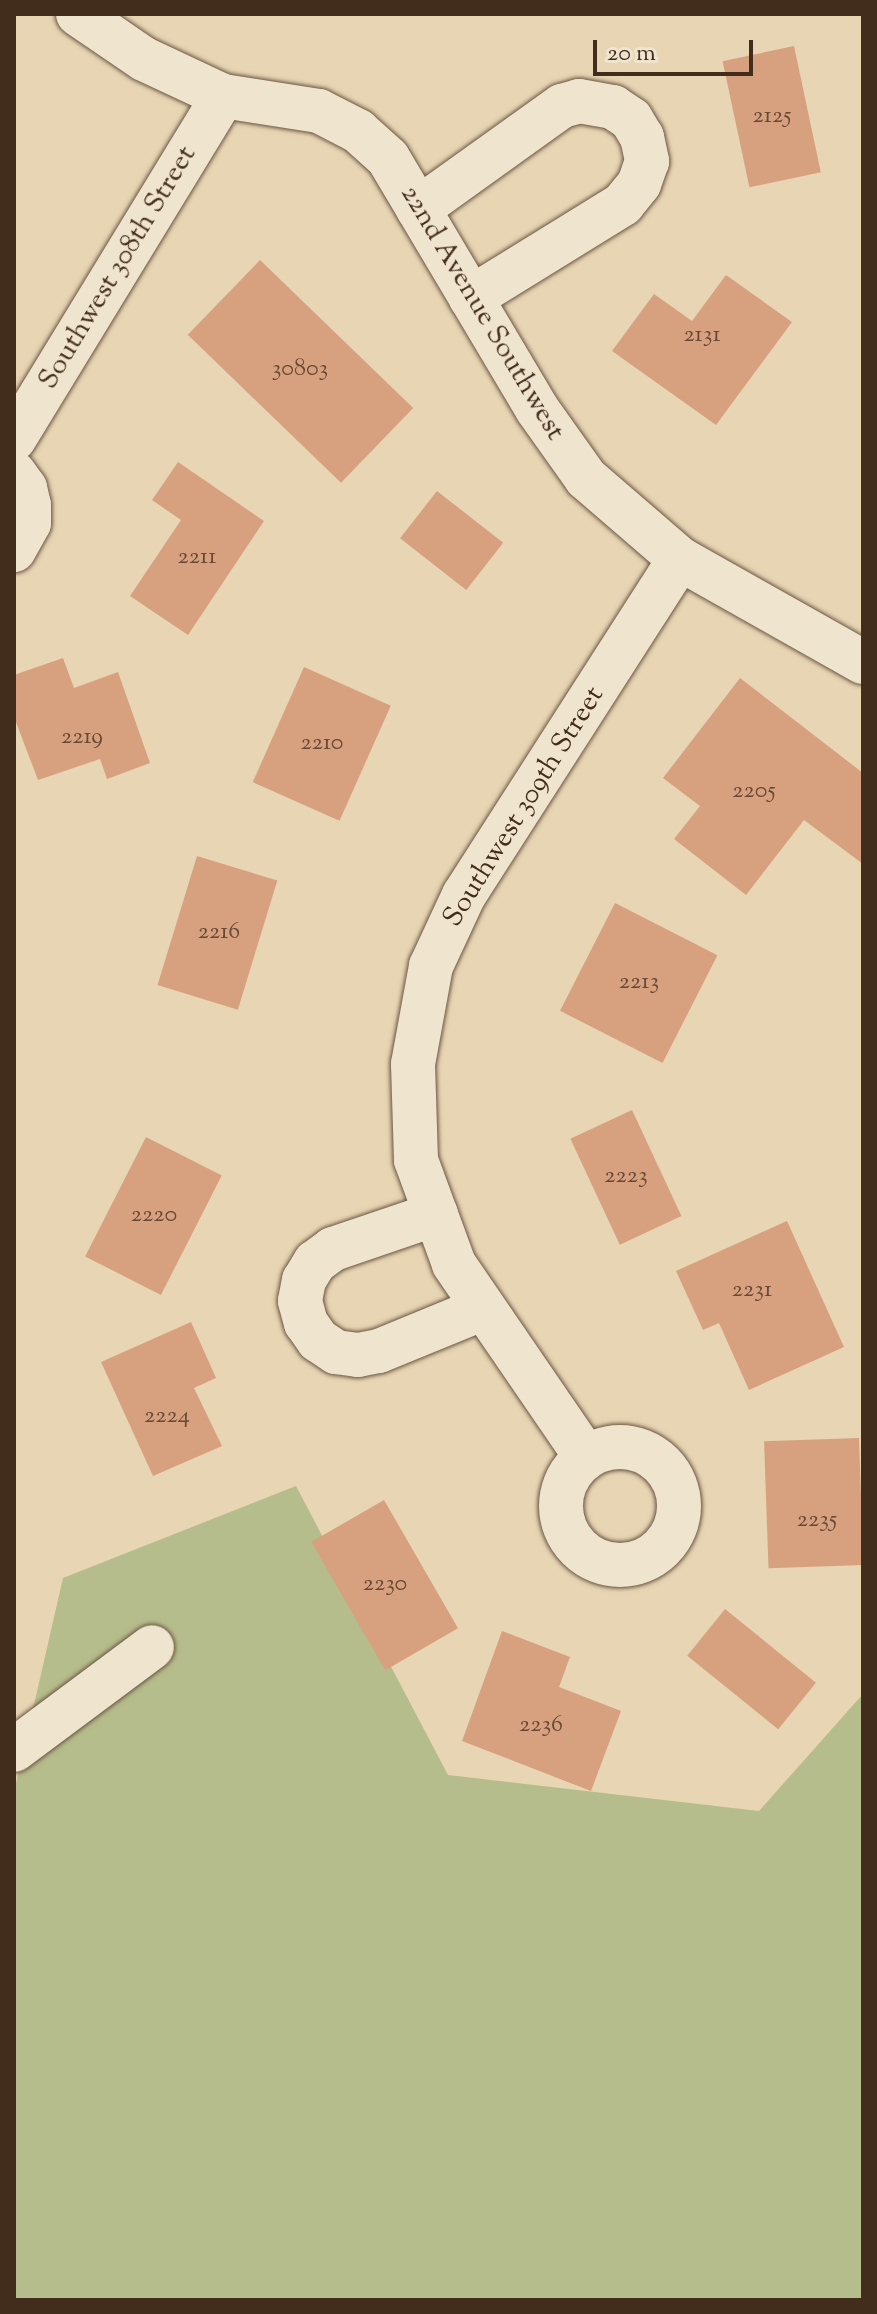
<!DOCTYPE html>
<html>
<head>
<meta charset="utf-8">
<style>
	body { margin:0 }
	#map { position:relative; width:877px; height:2314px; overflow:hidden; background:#e7d5b3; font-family:"Sorts Mill Goudy",serif }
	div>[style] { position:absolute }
	.green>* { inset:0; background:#b6bd8c }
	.building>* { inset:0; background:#d7a17f; transform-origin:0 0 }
	.roads { filter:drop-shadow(0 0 2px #6b5642) drop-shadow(0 0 2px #6b5642) }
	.minor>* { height:44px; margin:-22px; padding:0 22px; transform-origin:22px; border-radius:22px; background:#efe4ce }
	.minor>.ring { margin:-22px; padding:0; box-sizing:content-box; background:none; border:44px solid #efe4ce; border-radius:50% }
	span { translate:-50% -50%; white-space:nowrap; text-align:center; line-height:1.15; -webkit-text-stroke:6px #efe4ce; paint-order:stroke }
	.number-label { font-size:24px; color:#674935 }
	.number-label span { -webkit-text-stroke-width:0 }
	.street-label { font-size:28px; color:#422c1c }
	.frame { position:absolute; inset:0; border:16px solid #422c1c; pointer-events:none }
	.scale { position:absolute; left:593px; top:40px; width:160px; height:36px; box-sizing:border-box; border:4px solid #422c1c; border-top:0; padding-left:10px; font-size:24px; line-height:28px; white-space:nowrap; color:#422c1c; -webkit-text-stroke:6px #efe4ce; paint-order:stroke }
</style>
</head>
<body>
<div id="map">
	<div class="green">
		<div style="clip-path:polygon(296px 1486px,448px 1775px,759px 1811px,863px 1694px,863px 2300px,14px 2300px,14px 1792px,63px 1578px)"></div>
	</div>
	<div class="building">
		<div style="left:794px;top:46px;width:129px;height:73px;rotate:78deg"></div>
		<div style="left:260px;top:260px;width:213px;height:104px;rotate:44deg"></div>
		<div style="clip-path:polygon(726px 275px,792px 322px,716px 425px,612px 351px,654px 294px,692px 321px)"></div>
		<div style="clip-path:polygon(178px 462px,264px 521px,188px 635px,130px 596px,181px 520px,152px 500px)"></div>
		<div style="left:437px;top:491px;width:84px;height:60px;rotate:38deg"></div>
		<div style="clip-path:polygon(63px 658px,74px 688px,118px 672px,150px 763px,107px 779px,100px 759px,38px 780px,14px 717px,14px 675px)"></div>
		<div style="left:304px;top:667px;width:95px;height:126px;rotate:24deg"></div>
		<div style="clip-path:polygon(740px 678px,863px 773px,863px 864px,804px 820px,746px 895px,674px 839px,700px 806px,663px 778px)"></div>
		<div style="left:197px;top:856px;width:84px;height:135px;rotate:17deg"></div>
		<div style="left:615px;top:903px;width:115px;height:121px;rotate:27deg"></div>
		<div style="left:632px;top:1110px;width:117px;height:68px;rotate:65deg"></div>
		<div style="left:146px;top:1137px;width:85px;height:134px;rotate:27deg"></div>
		<div style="clip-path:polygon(787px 1221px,844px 1347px,749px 1390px,719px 1323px,703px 1330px,676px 1271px)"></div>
		<div style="clip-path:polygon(191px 1322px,216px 1378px,194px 1388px,222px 1446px,153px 1476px,101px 1362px)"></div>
		<div style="left:859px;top:1438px;width:127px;height:95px;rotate:88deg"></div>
		<div style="left:384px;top:1500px;width:148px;height:84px;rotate:60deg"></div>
		<div style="left:725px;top:1609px;width:117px;height:60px;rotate:39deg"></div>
		<div style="clip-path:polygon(502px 1631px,570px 1657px,559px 1687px,621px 1711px,591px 1791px,462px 1741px)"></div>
	</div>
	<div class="roads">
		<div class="minor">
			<div style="left:78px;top:14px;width:80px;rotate:34.3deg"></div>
			<div style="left:144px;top:59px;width:87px;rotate:25.1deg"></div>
			<div style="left:223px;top:96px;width:97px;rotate:8.9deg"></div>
			<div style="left:319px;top:111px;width:44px;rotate:27.1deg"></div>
			<div style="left:358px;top:131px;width:40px;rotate:42deg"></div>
			<div style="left:388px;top:158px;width:292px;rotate:59.3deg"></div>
			<div style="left:537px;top:409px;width:85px;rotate:54.6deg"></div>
			<div style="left:586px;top:478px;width:124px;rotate:40.8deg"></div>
			<div style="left:680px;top:559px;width:210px;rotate:29.4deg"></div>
			<div style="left:418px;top:209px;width:177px;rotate:-35.6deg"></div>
			<div style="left:562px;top:106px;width:18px;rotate:-16deg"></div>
			<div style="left:579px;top:101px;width:35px;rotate:10deg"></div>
			<div style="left:613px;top:107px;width:22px;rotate:34deg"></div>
			<div style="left:631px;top:119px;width:21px;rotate:59deg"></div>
			<div style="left:642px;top:137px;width:25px;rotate:78deg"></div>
			<div style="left:647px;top:161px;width:24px;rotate:109deg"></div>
			<div style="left:639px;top:184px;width:26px;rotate:129deg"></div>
			<div style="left:623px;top:204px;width:179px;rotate:148.3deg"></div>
			<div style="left:14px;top:439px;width:402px;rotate:-58.6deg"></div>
			<div style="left:14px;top:473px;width:19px;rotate:54deg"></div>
			<div style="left:25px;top:488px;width:17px;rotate:77deg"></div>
			<div style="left:29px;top:505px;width:18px;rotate:90deg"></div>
			<div style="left:29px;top:523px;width:31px;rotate:119deg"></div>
			<div style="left:436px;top:1214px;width:109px;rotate:161.2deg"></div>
			<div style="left:333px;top:1249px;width:22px;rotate:144deg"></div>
			<div style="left:315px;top:1262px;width:21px;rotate:121deg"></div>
			<div style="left:304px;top:1280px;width:21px;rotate:101deg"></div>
			<div style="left:300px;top:1301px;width:23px;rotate:75deg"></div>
			<div style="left:306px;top:1323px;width:21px;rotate:55deg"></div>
			<div style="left:318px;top:1340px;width:22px;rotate:34deg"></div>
			<div style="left:336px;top:1352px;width:22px;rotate:8deg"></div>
			<div style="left:358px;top:1355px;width:21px;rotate:-11deg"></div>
			<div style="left:379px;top:1351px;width:113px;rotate:-22.3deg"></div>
			<div class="ring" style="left:561px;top:1447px;width:74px;height:74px"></div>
			<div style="left:586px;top:1457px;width:234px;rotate:-124.4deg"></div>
			<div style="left:454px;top:1264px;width:111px;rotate:-110.1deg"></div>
			<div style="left:416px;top:1160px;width:96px;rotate:-91.8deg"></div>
			<div style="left:413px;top:1064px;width:100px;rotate:-79.6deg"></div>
			<div style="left:431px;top:966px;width:78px;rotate:-65.1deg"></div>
			<div style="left:464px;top:895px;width:399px;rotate:-57.3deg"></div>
			<div style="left:14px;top:1750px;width:172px;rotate:-36.7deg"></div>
		</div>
	</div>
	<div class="number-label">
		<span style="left:772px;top:117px">2125</span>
		<span style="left:702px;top:336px">2131</span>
		<span style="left:300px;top:370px">30803</span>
		<span style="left:197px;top:558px">2211</span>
		<span style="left:82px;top:738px">2219</span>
		<span style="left:322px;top:744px">2210</span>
		<span style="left:754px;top:792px">2205</span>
		<span style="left:219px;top:933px">2216</span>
		<span style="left:639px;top:983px">2213</span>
		<span style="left:626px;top:1177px">2223</span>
		<span style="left:154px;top:1216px">2220</span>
		<span style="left:752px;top:1291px">2231</span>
		<span style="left:167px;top:1417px">2224</span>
		<span style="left:817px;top:1521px">2235</span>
		<span style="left:385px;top:1585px">2230</span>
		<span style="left:541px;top:1726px">2236</span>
	</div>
	<div class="street-label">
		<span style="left:118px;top:268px;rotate:-59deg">Southwest 308th Street</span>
		<span style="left:482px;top:313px;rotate:59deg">22nd Avenue Southwest</span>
		<span style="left:524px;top:807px;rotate:-58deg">Southwest 309th Street</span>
	</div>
	<div class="frame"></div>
	<div class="scale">20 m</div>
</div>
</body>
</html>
